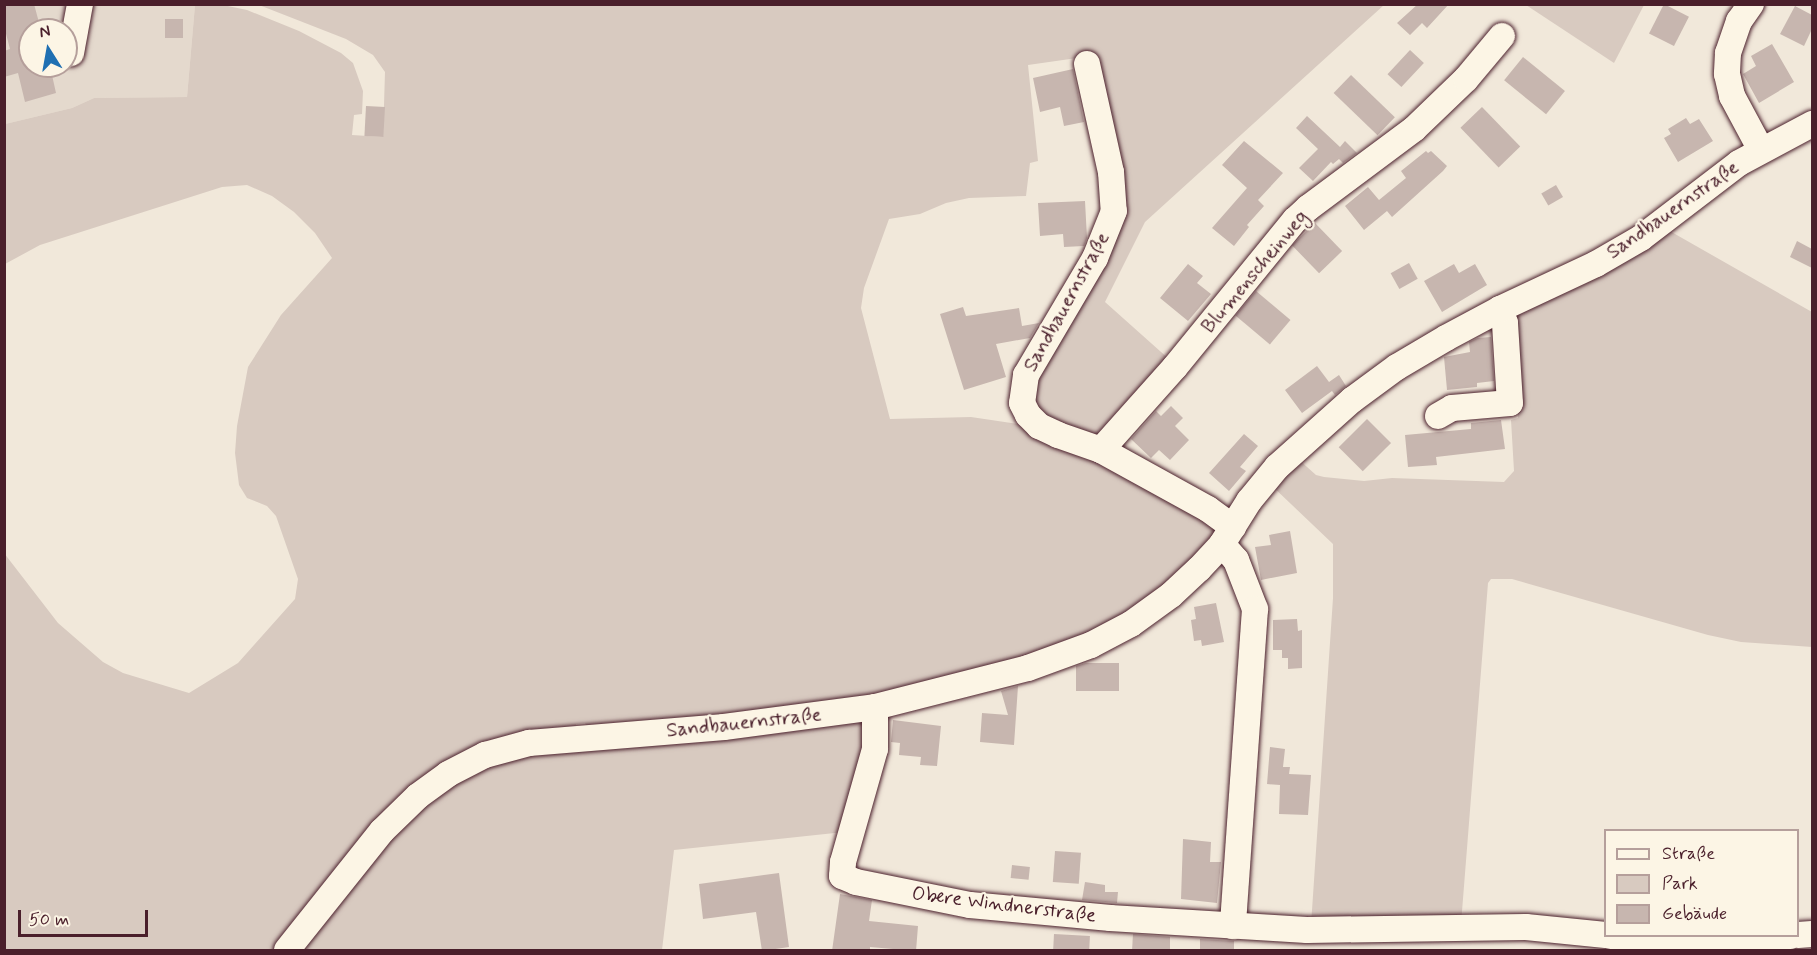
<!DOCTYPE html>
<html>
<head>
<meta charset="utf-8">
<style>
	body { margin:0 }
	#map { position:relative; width:1817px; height:955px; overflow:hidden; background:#f1e8da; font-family:Mynerve,sans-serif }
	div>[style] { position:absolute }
	.built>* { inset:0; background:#e4d9cd }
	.green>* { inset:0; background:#d8cac0 }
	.building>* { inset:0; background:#c7b6af; transform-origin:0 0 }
	.roads { filter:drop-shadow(0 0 2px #4a1f2b) drop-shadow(0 0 2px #4a1f2b) }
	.minor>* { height:26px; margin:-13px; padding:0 13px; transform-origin:13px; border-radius:13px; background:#fcf5e5 }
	span { translate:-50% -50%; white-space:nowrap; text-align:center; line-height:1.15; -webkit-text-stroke:4.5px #fcf5e5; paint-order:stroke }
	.street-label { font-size:20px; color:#4a1f2b }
	.frame { position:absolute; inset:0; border:6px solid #4a1f2b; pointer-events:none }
	.legend { position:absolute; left:1604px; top:829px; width:195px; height:108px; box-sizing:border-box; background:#fcf5e5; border:2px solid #b59f9b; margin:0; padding:8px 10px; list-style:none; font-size:18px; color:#4a1f2b }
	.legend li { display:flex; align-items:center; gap:12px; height:30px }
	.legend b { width:30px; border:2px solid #b59f9b }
	.north { position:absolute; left:18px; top:18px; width:60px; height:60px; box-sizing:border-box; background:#fcf5e5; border:2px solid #b59f9b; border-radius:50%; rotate:349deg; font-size:16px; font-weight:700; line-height:24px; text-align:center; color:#4a1f2b }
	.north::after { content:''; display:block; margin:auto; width:21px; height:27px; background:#1f6fb2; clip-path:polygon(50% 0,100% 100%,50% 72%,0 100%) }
	.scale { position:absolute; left:18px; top:910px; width:130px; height:27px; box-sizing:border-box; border:3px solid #4a1f2b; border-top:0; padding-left:8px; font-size:18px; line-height:21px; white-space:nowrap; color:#4a1f2b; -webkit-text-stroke:4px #fcf5e5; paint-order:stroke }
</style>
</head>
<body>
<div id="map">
	<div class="built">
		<div style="clip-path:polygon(evenodd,4px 5px,195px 5px,187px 97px,94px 98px,72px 108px,5px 124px,4px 5px,30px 30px,66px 30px,66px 66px,30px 66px,30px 30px)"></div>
	</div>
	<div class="green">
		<div style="clip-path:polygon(195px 5px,223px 5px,247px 10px,299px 31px,341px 53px,353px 63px,363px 91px,362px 114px,354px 115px,352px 135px,383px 137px,385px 72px,373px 55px,346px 39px,259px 5px,1384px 5px,1145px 222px,1105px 302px,1170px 360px,1098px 438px,1063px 431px,1026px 397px,1108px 242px,1104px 89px,1098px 55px,1028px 65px,1038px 161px,1030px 163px,1026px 196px,969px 198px,946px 203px,920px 214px,889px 219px,864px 288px,861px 308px,890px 419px,971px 417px,1031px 426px,1210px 517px,1216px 532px,1147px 606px,1044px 655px,871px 701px,588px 729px,585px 723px,576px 724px,575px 729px,472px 753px,276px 950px,5px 950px,4px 553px,58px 623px,103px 662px,123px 673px,189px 693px,238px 663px,295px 599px,298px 579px,276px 516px,267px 506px,247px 498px,239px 485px,235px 453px,237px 426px,248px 367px,281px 315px,332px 258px,315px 233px,294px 212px,272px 196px,247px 185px,222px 187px,40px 245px,5px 264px,5px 124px,72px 108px,94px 98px,187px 97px)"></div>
		<div style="clip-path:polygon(1526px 5px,1644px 5px,1614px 63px)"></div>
		<div style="clip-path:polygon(1668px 230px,1812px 312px,1812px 647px,1741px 642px,1708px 635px,1512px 579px,1491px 579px,1488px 583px,1461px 924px,1311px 925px,1333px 598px,1333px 544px,1271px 485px,1297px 458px,1316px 475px,1324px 477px,1364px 481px,1392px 478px,1504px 482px,1514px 471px,1511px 420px,1518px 418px,1511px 318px)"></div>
		<div style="clip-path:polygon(859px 721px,870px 733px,844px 832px,674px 850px,662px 950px,296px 950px,333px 901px,440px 787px,512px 754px)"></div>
	</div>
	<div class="building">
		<div style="clip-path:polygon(4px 4px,34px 4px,41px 30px,30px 30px,30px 66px,50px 66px,56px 93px,25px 102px,18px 73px,4px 77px,4px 51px,10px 49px,4px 26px)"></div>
		<div style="clip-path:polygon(1418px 4px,1449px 4px,1427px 28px,1422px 23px,1410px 35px,1397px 23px)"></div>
		<div style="left:1664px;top:4px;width:28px;height:33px;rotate:27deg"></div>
		<div style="clip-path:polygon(1795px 6px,1812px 15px,1812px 29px,1804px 46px,1780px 34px)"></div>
		<div style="left:183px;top:19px;width:19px;height:18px;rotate:90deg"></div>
		<div style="clip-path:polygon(1772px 44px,1794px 82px,1759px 103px,1743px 74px,1756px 66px,1751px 56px)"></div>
		<div style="left:1410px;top:50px;width:19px;height:33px;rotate:43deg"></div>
		<div style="left:1523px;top:57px;width:54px;height:30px;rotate:39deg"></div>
		<div style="clip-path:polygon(1073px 69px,1084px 122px,1064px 126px,1060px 107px,1040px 112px,1033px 78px)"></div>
		<div style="left:1351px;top:75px;width:61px;height:25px;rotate:44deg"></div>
		<div style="left:366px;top:106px;width:19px;height:30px;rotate:3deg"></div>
		<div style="left:1482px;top:107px;width:55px;height:30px;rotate:46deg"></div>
		<div style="clip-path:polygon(1307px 116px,1340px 147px,1345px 141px,1357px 153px,1343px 163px,1339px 159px,1333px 164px,1331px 162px,1313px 181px,1299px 168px,1318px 149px,1296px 128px)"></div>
		<div style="clip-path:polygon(1686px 118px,1690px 124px,1699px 119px,1713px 141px,1678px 162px,1664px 138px,1671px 134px,1668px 129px)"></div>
		<div style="clip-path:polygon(1244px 141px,1283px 173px,1258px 200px,1264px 206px,1247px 225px,1249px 227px,1234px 246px,1212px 228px,1247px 188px,1222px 165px)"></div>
		<div style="clip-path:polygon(1426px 151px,1428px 153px,1431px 151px,1447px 166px,1443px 171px,1392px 217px,1387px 211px,1364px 230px,1345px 206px,1368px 187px,1379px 200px,1406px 178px,1401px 171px)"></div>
		<div style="left:1556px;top:185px;width:14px;height:17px;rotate:60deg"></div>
		<div style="clip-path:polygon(1085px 201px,1087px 238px,1084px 246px,1064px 247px,1063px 234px,1040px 236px,1038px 203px)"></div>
		<div style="left:1315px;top:223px;width:39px;height:32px;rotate:46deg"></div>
		<div style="clip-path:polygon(1797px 241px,1812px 249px,1812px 268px,1790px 257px)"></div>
		<div style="left:1409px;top:263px;width:18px;height:21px;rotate:61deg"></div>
		<div style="clip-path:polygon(1188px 264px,1203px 276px,1197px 283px,1211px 294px,1188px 321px,1160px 298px)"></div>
		<div style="clip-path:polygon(1454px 264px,1459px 273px,1475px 264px,1487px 285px,1442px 312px,1424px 281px)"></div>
		<div style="left:1256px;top:291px;width:45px;height:32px;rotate:40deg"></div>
		<div style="clip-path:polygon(963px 307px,966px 316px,1019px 308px,1022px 326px,1039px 323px,1030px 338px,996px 344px,1006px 377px,964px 390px,940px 314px)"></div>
		<div style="clip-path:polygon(1491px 337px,1494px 381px,1477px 383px,1477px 387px,1447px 390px,1444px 357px,1470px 352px,1469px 342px,1478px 338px)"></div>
		<div style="clip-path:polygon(1317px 366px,1329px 382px,1339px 375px,1346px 386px,1335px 395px,1332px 391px,1302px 413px,1285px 390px)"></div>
		<div style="clip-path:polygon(1171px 406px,1183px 418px,1175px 426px,1189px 440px,1170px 460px,1159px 450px,1151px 458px,1131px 439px,1156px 411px,1161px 416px)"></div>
		<div style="left:1367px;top:419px;width:34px;height:40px;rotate:45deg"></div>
		<div style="clip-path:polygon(1501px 420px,1505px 449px,1436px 457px,1437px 465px,1408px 467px,1405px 435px,1471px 429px,1471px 423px)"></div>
		<div style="clip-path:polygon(1244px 434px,1258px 446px,1240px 467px,1246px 471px,1229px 491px,1209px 473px)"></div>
		<div style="clip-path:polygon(1290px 531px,1297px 573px,1261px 580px,1255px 547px,1271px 545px,1269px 535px)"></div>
		<div style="clip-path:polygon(1216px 603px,1224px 642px,1202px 646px,1201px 640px,1194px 641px,1191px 620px,1196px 619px,1194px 607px)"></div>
		<div style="clip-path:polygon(1297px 619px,1298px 631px,1302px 630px,1302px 668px,1288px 669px,1288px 658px,1282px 658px,1282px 650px,1273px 650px,1273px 620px)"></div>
		<div style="clip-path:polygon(1086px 663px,1119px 663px,1119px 691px,1076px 691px,1076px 666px)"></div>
		<div style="clip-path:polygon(1018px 686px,1014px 745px,980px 742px,982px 713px,1008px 715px,1001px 691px)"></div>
		<div style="clip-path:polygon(893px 720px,941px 726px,937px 766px,920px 765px,921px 757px,899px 755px,900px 743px,891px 742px)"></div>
		<div style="clip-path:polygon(1270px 747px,1285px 749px,1283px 767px,1290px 767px,1289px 774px,1311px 775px,1308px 815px,1279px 814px,1280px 785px,1267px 784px)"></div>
		<div style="clip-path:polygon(1183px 839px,1211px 842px,1210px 862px,1221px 862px,1217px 903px,1181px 899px)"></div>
		<div style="left:1055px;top:851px;width:26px;height:31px;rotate:4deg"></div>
		<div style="left:1012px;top:865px;width:18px;height:13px;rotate:6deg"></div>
		<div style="clip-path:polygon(779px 873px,789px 947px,762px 951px,756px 912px,703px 919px,699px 884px)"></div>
		<div style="clip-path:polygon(1085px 882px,1105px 885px,1105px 892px,1118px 892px,1117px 903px,1082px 900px)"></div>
		<div style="clip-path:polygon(840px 894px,872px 900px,869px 921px,918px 926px,916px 951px,870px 947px,870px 951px,832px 951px)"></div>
		<div style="left:1054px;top:934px;width:36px;height:17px;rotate:3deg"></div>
		<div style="clip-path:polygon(1133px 934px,1170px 937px,1170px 951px,1132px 951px)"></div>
		<div style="clip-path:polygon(1200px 939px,1234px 941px,1234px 951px,1200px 951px)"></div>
	</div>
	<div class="roads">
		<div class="minor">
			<div style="left:1751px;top:4px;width:21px;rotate:125deg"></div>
			<div style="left:1739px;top:21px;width:34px;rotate:109deg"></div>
			<div style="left:1728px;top:53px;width:21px;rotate:93deg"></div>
			<div style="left:1727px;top:74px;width:23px;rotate:77deg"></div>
			<div style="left:1732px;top:96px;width:61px;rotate:61.8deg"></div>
			<div style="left:71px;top:53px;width:50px;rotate:-79.6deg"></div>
			<div style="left:1087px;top:64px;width:111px;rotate:77.5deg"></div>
			<div style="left:1111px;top:172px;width:39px;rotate:86deg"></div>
			<div style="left:1114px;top:211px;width:51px;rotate:112deg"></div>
			<div style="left:1095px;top:258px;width:136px;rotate:120.5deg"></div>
			<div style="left:1026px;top:375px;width:28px;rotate:98deg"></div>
			<div style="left:1022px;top:403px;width:13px;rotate:63deg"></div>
			<div style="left:1028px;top:415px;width:16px;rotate:45deg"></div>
			<div style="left:1039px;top:426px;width:21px;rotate:25deg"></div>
			<div style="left:1058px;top:435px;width:46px;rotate:19.2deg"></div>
			<div style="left:1101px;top:450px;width:122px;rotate:28.9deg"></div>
			<div style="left:1208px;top:509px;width:31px;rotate:36deg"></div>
			<div style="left:1438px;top:416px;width:16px;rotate:-30deg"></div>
			<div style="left:1452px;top:408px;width:58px;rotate:-4.9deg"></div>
			<div style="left:1510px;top:403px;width:80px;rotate:-93.6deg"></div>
			<div style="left:1505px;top:323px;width:15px;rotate:-110deg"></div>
			<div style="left:1101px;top:450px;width:111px;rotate:-48.3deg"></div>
			<div style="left:1175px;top:367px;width:190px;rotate:-50.8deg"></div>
			<div style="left:1295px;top:220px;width:18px;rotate:-43deg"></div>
			<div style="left:1308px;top:208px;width:132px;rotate:-36.7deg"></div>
			<div style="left:1414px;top:129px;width:72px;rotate:-43.9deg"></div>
			<div style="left:1466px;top:79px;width:56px;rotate:-50.1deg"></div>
			<div style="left:1222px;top:544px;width:21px;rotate:49deg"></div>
			<div style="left:1236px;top:560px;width:53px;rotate:68.8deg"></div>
			<div style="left:1255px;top:609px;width:318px;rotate:94deg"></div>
			<div style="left:875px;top:707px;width:42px;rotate:90deg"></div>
			<div style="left:875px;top:749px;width:117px;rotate:105.8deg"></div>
			<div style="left:843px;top:862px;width:14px;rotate:94deg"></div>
			<div style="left:842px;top:876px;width:15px;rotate:23deg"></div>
			<div style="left:856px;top:882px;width:116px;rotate:11.4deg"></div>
			<div style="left:970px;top:905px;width:141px;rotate:5.3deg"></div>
			<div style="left:1110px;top:918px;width:197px;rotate:3.5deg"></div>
			<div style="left:1307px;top:930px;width:219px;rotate:-0.8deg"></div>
			<div style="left:1526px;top:927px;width:80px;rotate:5.7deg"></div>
			<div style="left:1798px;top:935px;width:14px;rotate:-4deg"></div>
			<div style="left:1611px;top:936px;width:32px;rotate:9deg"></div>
			<div style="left:1643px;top:941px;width:147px;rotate:-1.9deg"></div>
			<div style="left:287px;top:950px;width:152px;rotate:-51.4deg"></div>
			<div style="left:382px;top:831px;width:50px;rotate:-44.2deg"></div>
			<div style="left:418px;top:796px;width:37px;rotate:-36deg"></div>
			<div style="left:448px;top:774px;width:42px;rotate:-27.2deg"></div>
			<div style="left:485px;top:755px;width:46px;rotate:-15.3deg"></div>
			<div style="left:529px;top:743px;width:196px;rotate:-4.7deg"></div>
			<div style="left:724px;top:727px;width:152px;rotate:-7.5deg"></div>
			<div style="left:875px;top:707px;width:158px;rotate:-14.3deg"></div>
			<div style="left:1028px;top:668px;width:67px;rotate:-20.1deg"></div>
			<div style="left:1091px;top:645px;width:45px;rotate:-27.7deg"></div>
			<div style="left:1131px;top:624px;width:49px;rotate:-35.9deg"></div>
			<div style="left:1171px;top:595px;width:38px;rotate:-43deg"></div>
			<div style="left:1199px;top:569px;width:34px;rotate:-47deg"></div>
			<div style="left:1222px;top:544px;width:51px;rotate:-57.9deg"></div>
			<div style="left:1249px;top:501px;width:44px;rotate:-50.5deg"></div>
			<div style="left:1277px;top:467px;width:101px;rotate:-41.8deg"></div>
			<div style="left:1352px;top:400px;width:56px;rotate:-36.3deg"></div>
			<div style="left:1397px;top:367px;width:57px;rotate:-30.6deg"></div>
			<div style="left:1446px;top:338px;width:61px;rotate:-28.2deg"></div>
			<div style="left:1500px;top:309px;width:106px;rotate:-25.1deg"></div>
			<div style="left:1596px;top:264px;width:52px;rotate:-30deg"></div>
			<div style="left:1641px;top:238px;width:123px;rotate:-37.4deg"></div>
			<div style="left:1739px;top:163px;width:83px;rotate:-28.1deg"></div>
		</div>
	</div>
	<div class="street-label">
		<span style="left:1673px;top:210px;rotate:-35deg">Sandbauernstraße</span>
		<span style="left:1255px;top:272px;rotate:-50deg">Blumenscheinweg</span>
		<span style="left:1067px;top:302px;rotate:-61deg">Sandbauernstraße</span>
		<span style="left:744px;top:723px;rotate:-6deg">Sandbauernstraße</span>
		<span style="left:1004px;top:905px;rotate:7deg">Obere Windnerstraße</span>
	</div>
	<div class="frame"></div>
	<ul class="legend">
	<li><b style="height:8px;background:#fcf5e5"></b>Straße</li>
	<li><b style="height:16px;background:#d8cac0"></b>Park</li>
	<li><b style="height:16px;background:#c7b6af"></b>Gebäude</li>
	</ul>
	<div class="north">N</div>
	<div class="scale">50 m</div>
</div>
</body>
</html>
